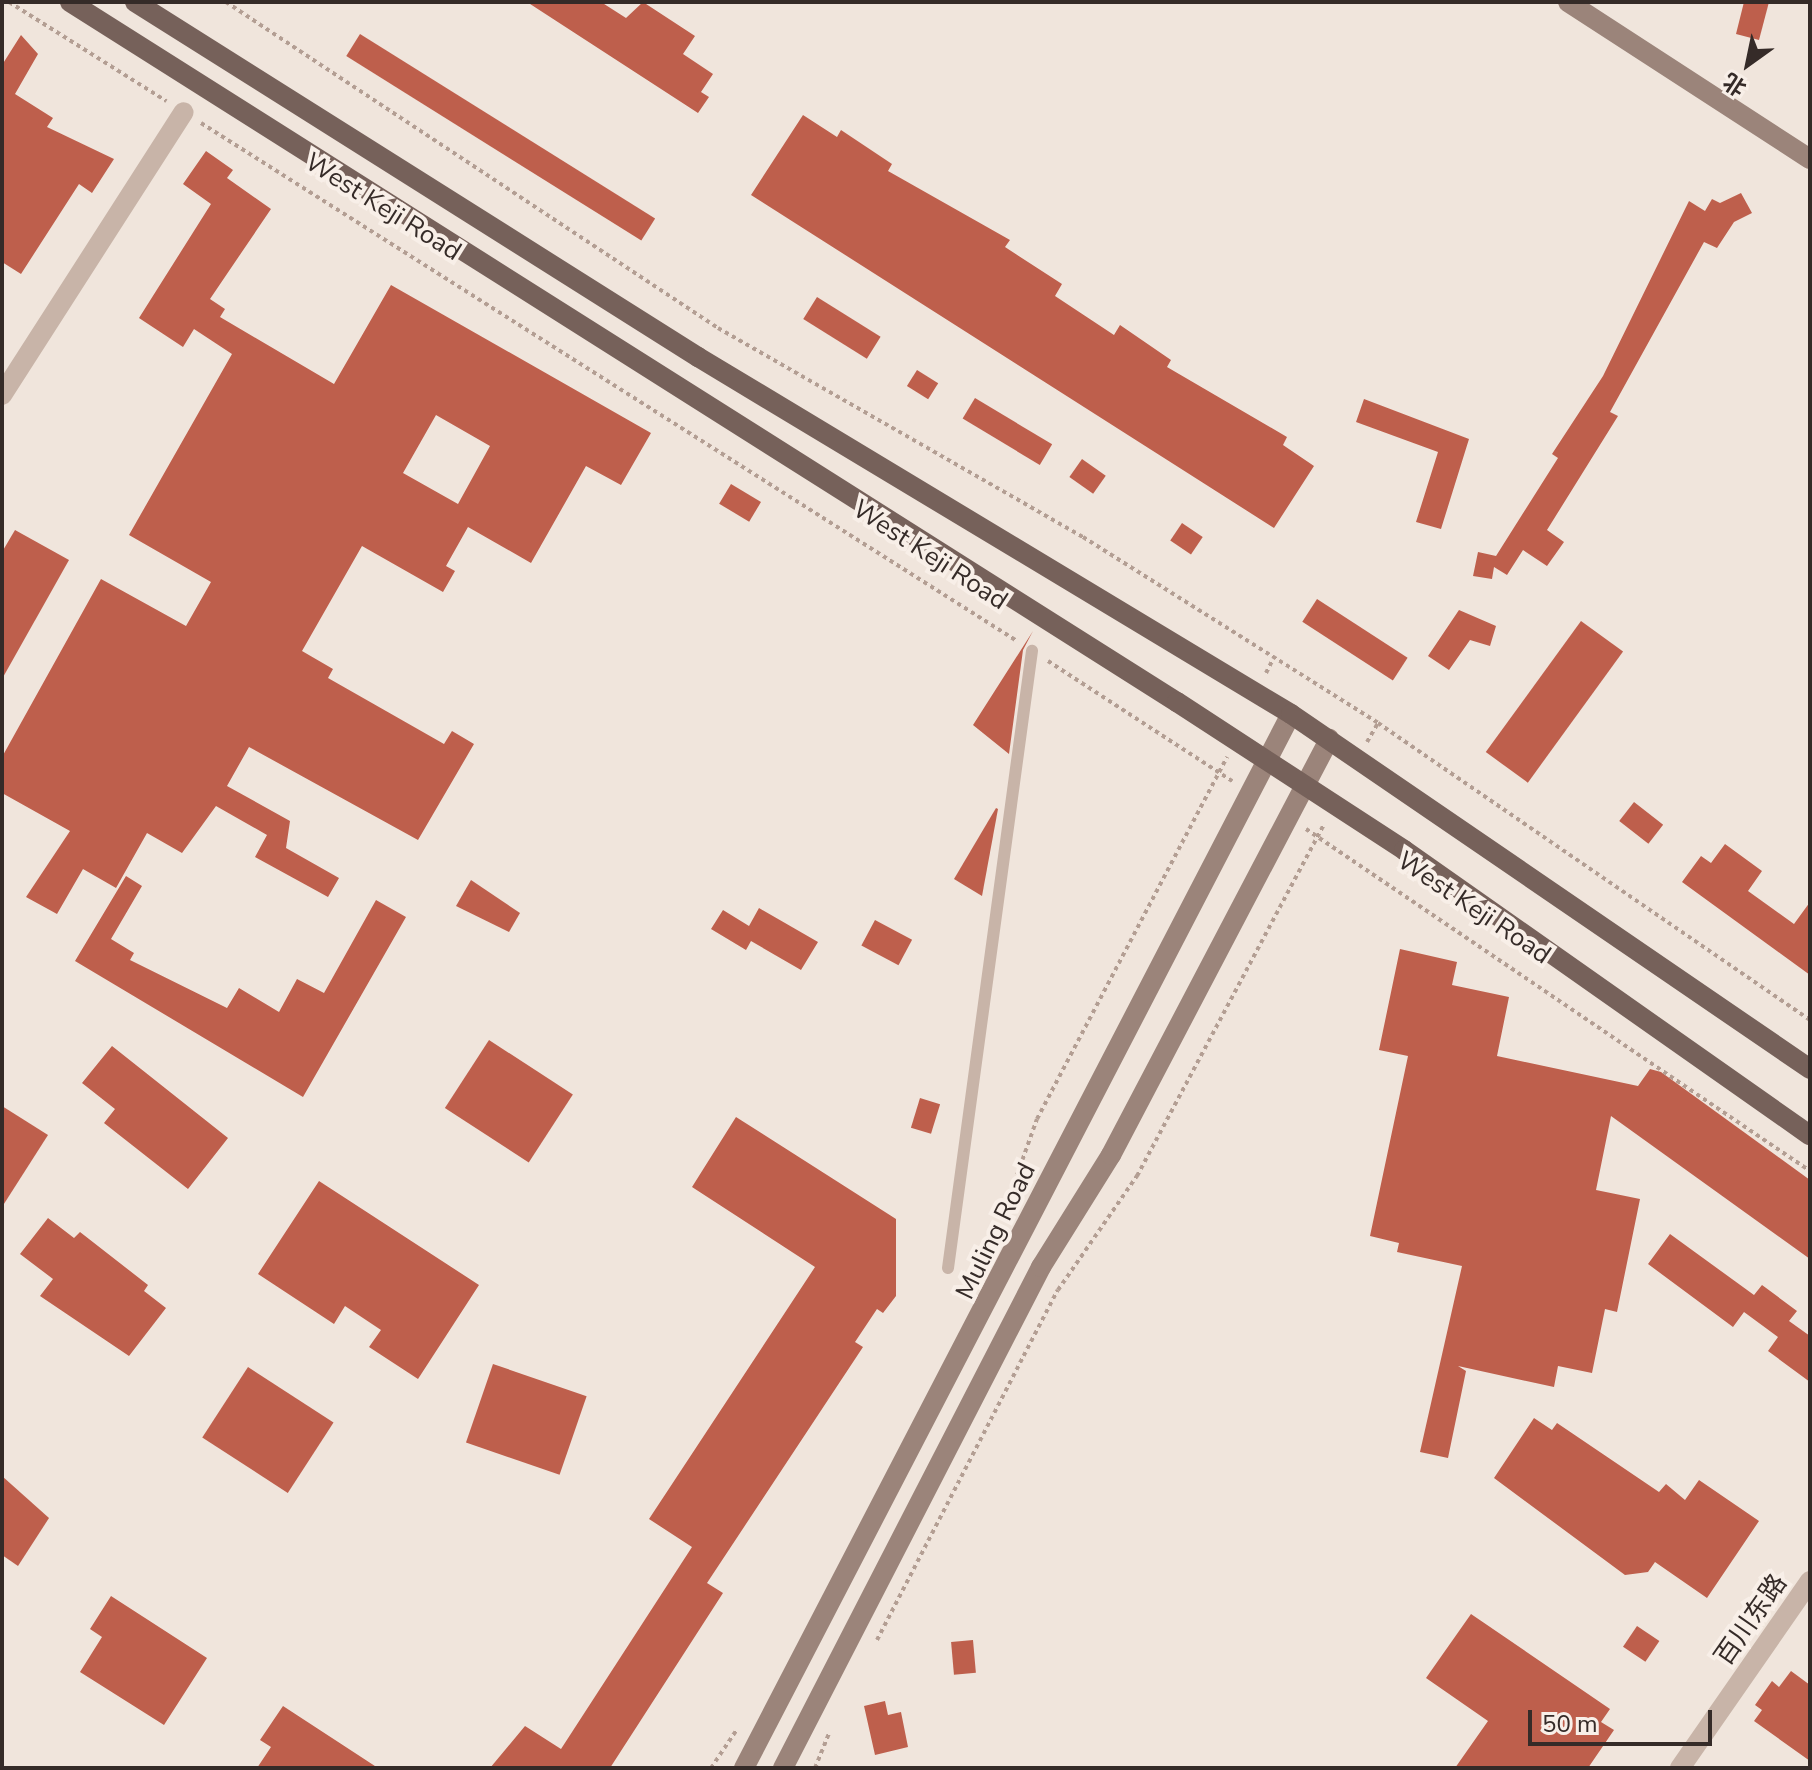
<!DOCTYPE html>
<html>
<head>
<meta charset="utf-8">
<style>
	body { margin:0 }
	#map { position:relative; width:1812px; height:1770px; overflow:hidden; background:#f0e5dc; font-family:"Nunito Sans","Noto Sans SC",sans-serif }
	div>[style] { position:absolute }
	.building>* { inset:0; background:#be5f4c; transform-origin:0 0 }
	.path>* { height:4px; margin-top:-2px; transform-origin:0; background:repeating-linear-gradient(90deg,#b39e93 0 4px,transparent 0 8px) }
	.lane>* { height:12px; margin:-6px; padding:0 6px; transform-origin:6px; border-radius:6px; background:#c8b4a8 }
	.street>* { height:20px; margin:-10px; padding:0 10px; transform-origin:10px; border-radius:10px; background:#c8b4a8 }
	.secondary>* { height:20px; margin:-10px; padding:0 10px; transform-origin:10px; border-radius:10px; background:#9b847a }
	.primary>* { height:20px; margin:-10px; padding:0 10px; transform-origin:10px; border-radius:10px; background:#76615a }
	span { translate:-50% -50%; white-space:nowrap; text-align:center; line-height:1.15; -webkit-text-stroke:8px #f8efe8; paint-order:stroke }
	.street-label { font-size:26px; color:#352b28 }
	.frame { position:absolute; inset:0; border:4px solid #352b28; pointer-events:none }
	.north { position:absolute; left:1708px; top:24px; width:80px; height:80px; -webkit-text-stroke:6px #f8efe8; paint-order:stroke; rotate:213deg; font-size:22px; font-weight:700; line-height:32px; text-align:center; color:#352b28 }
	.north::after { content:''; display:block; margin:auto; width:28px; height:36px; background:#352b28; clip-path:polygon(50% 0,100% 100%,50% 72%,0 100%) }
	.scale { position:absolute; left:1528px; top:1710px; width:184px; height:36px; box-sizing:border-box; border:4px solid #352b28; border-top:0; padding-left:10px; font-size:24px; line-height:28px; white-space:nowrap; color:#352b28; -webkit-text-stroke:6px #f8efe8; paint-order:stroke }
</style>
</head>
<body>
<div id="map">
	<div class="building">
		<div style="clip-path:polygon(527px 2px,601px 2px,626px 18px,643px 2px,695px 36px,683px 54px,713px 74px,701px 92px,709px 97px,698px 113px)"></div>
		<div style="clip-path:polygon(1744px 2px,1769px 2px,1759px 40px,1736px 34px)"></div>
		<div style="left:360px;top:34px;width:348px;height:26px;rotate:32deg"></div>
		<div style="clip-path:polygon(21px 35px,38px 54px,15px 94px,53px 118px,47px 127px,114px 159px,92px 193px,79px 184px,21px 274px,2px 262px,2px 65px)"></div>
		<div style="clip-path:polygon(803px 115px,837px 137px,841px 130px,892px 164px,888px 171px,1010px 240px,1005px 247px,1062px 284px,1055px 296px,1114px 335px,1120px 325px,1171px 360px,1167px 367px,1287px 437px,1283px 445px,1314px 466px,1274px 528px,751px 195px)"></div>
		<div style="clip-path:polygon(evenodd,206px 151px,233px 170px,227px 178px,271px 209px,210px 299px,225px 309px,220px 317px,334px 384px,391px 285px,651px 433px,621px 485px,586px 466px,531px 563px,468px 527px,446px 566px,455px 571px,443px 592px,362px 546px,302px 651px,333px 669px,328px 678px,444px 744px,452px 731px,474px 744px,418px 840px,249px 747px,227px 786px,290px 821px,286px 848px,339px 878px,328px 897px,255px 857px,267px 835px,216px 806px,182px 853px,147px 833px,116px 888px,83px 869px,57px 914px,26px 897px,70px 831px,2px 793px,2px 757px,101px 579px,186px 626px,211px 582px,129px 535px,232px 354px,194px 329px,183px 347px,139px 318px,211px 204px,183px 184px,206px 151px,436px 415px,490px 446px,458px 504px,403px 473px,436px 415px)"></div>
		<div style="clip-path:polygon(1741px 193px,1752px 213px,1734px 222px,1717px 248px,1704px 242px,1610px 412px,1618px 416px,1547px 530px,1564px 542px,1547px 566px,1523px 550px,1507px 575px,1494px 567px,1492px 579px,1473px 576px,1478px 552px,1496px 556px,1558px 458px,1552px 454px,1603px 376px,1689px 201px,1705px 211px,1712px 199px,1720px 203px)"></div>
		<div style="left:817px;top:297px;width:75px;height:26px;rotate:32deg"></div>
		<div style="left:917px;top:370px;width:25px;height:19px;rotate:32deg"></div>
		<div style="left:975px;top:398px;width:90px;height:24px;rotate:31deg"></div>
		<div style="clip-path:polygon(1364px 399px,1469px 439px,1441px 529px,1416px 522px,1438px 452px,1356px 422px)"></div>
		<div style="left:1082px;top:459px;width:29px;height:22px;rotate:35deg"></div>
		<div style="left:731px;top:484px;width:35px;height:23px;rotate:31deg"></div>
		<div style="left:1182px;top:523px;width:25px;height:21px;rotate:34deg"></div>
		<div style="clip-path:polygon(15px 530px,69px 560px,2px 679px,2px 552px)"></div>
		<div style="left:1317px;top:599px;width:108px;height:27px;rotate:33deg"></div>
		<div style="clip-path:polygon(1459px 610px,1496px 626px,1490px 646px,1470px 640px,1449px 670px,1428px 656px)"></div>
		<div style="left:1581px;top:621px;width:52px;height:162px;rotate:36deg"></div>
		<div style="clip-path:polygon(1033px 631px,1023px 650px,1009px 754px,973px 725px)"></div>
		<div style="left:1634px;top:802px;width:37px;height:24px;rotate:38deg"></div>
		<div style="clip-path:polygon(996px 808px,998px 809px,982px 896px,954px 879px)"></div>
		<div style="clip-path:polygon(1725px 844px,1762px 871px,1748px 891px,1794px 924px,1810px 902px,1810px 975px,1682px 882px,1701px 856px,1711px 863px)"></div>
		<div style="clip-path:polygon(126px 876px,142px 886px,111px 939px,134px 953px,130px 960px,227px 1008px,239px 988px,279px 1012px,297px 979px,324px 993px,376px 900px,406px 917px,303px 1097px,75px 961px)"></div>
		<div style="clip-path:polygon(471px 880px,520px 913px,509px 932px,456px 906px)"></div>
		<div style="clip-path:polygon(759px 908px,818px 942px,801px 970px,751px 941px,746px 950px,711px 929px,723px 910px,749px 926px)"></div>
		<div style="left:875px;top:920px;width:42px;height:29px;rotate:28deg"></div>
		<div style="clip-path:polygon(1400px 949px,1457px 962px,1452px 985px,1509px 997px,1497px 1056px,1638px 1086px,1650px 1069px,1661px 1072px,1810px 1180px,1810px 1259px,1611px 1116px,1596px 1190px,1640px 1199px,1617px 1312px,1605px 1309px,1592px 1373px,1558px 1366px,1554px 1387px,1458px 1366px,1466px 1371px,1448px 1458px,1420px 1452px,1462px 1266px,1397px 1252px,1399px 1243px,1370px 1236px,1408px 1056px,1379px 1050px)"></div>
		<div style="left:489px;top:1040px;width:100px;height:81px;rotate:33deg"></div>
		<div style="clip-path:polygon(112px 1046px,228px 1138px,188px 1189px,104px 1123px,115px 1109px,82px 1083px)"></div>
		<div style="left:920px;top:1098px;width:21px;height:31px;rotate:17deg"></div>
		<div style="clip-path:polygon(2px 1106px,48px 1135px,2px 1207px)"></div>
		<div style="clip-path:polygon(736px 1117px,896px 1219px,896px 1296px,883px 1313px,877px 1309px,855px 1342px,863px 1347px,707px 1583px,723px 1593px,610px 1768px,490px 1768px,525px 1726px,561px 1749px,692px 1547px,649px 1519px,815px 1267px,692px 1187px)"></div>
		<div style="clip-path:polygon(319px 1181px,479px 1285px,418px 1379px,369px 1347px,381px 1330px,345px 1306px,334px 1324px,258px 1274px)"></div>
		<div style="clip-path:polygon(48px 1218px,74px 1238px,80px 1232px,148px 1285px,144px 1291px,166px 1308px,129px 1356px,40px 1296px,53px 1279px,20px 1254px)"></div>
		<div style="clip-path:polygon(1670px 1234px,1754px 1295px,1762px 1285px,1797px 1311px,1789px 1321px,1810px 1336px,1810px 1382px,1768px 1351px,1778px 1337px,1744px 1312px,1733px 1327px,1648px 1264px)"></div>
		<div style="left:493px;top:1364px;width:99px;height:83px;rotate:19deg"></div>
		<div style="left:248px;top:1367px;width:102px;height:84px;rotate:33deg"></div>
		<div style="clip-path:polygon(1534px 1418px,1552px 1430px,1557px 1423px,1659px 1492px,1666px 1484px,1685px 1500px,1699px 1480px,1759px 1521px,1707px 1598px,1655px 1562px,1648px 1572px,1625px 1575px,1494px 1478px)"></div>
		<div style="clip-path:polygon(2px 1476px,49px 1518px,18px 1566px,2px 1555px)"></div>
		<div style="clip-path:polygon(111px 1596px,207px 1658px,164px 1725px,80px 1672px,102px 1637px,90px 1629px)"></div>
		<div style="clip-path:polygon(1471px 1614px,1610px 1709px,1601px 1722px,1614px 1730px,1588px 1768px,1455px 1768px,1488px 1721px,1426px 1678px)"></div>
		<div style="left:1637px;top:1626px;width:27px;height:25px;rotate:34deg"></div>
		<div style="left:973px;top:1640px;width:33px;height:22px;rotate:85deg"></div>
		<div style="clip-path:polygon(1791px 1671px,1810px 1685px,1810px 1761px,1754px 1721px,1762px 1710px,1755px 1705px,1772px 1681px,1779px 1687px)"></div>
		<div style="clip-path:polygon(885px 1701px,888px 1715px,901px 1712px,908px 1747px,875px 1755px,864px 1706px)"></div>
		<div style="clip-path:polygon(283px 1706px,378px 1768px,257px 1768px,271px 1747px,260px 1740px)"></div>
	</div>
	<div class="path">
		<div style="left:9px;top:2px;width:186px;rotate:32.2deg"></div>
		<div style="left:226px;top:2px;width:590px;rotate:33.53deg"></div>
		<div style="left:718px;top:328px;width:421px;rotate:29.8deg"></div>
		<div style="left:1083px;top:537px;width:349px;rotate:32.2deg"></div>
		<div style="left:1378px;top:723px;width:524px;rotate:34.51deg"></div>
		<div style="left:201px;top:123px;width:967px;rotate:32.41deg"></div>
		<div style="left:1048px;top:661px;width:220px;rotate:33.1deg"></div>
		<div style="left:1266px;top:673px;width:18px;rotate:-63deg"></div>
		<div style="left:1367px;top:742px;width:22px;rotate:-60deg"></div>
		<div style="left:1306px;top:829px;width:609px;rotate:34.16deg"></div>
		<div style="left:1001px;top:1220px;width:107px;rotate:-70.4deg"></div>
		<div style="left:1037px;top:1119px;width:409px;rotate:-62.3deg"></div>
		<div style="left:877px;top:1640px;width:394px;rotate:-62.7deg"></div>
		<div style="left:1058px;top:1290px;width:139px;rotate:-55.3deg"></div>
		<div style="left:1137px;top:1176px;width:399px;rotate:-62deg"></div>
		<div style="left:711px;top:1768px;width:45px;rotate:-56deg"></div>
		<div style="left:815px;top:1768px;width:38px;rotate:-68deg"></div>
	</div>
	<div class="lane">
		<div style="left:948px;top:1268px;width:623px;rotate:-82.25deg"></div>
	</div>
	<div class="street">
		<div style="left:2px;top:395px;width:336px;rotate:-57.3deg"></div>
		<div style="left:1680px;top:1768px;width:228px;rotate:-55.2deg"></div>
	</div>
	<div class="secondary">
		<div style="left:1568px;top:2px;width:288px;rotate:33deg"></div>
		<div style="left:744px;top:1768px;width:1187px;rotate:-62.57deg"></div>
		<div style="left:783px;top:1768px;width:564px;rotate:-62.75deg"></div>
		<div style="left:1041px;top:1267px;width:132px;rotate:-58deg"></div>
		<div style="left:1111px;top:1155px;width:470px;rotate:-62.3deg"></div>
	</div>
	<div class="primary">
		<div style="left:70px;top:2px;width:1310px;rotate:32.31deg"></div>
		<div style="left:1177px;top:702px;width:271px;rotate:33.1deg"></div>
		<div style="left:1404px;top:850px;width:496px;rotate:35.1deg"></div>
		<div style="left:135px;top:2px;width:666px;rotate:32.23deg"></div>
		<div style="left:698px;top:357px;width:692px;rotate:31.05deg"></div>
		<div style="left:1291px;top:714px;width:629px;rotate:34.37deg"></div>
	</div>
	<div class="street-label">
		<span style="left:383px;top:207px;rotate:32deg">West Keji Road</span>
		<span style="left:930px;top:555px;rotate:33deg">West Keji Road</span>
		<span style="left:1474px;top:908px;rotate:34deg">West Keji Road</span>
		<span style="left:996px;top:1231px;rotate:-64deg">Muling Road</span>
		<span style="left:1751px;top:1620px;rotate:-55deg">百川东路</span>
	</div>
	<div class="frame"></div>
	<div class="north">北</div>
	<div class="scale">50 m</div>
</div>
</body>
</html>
